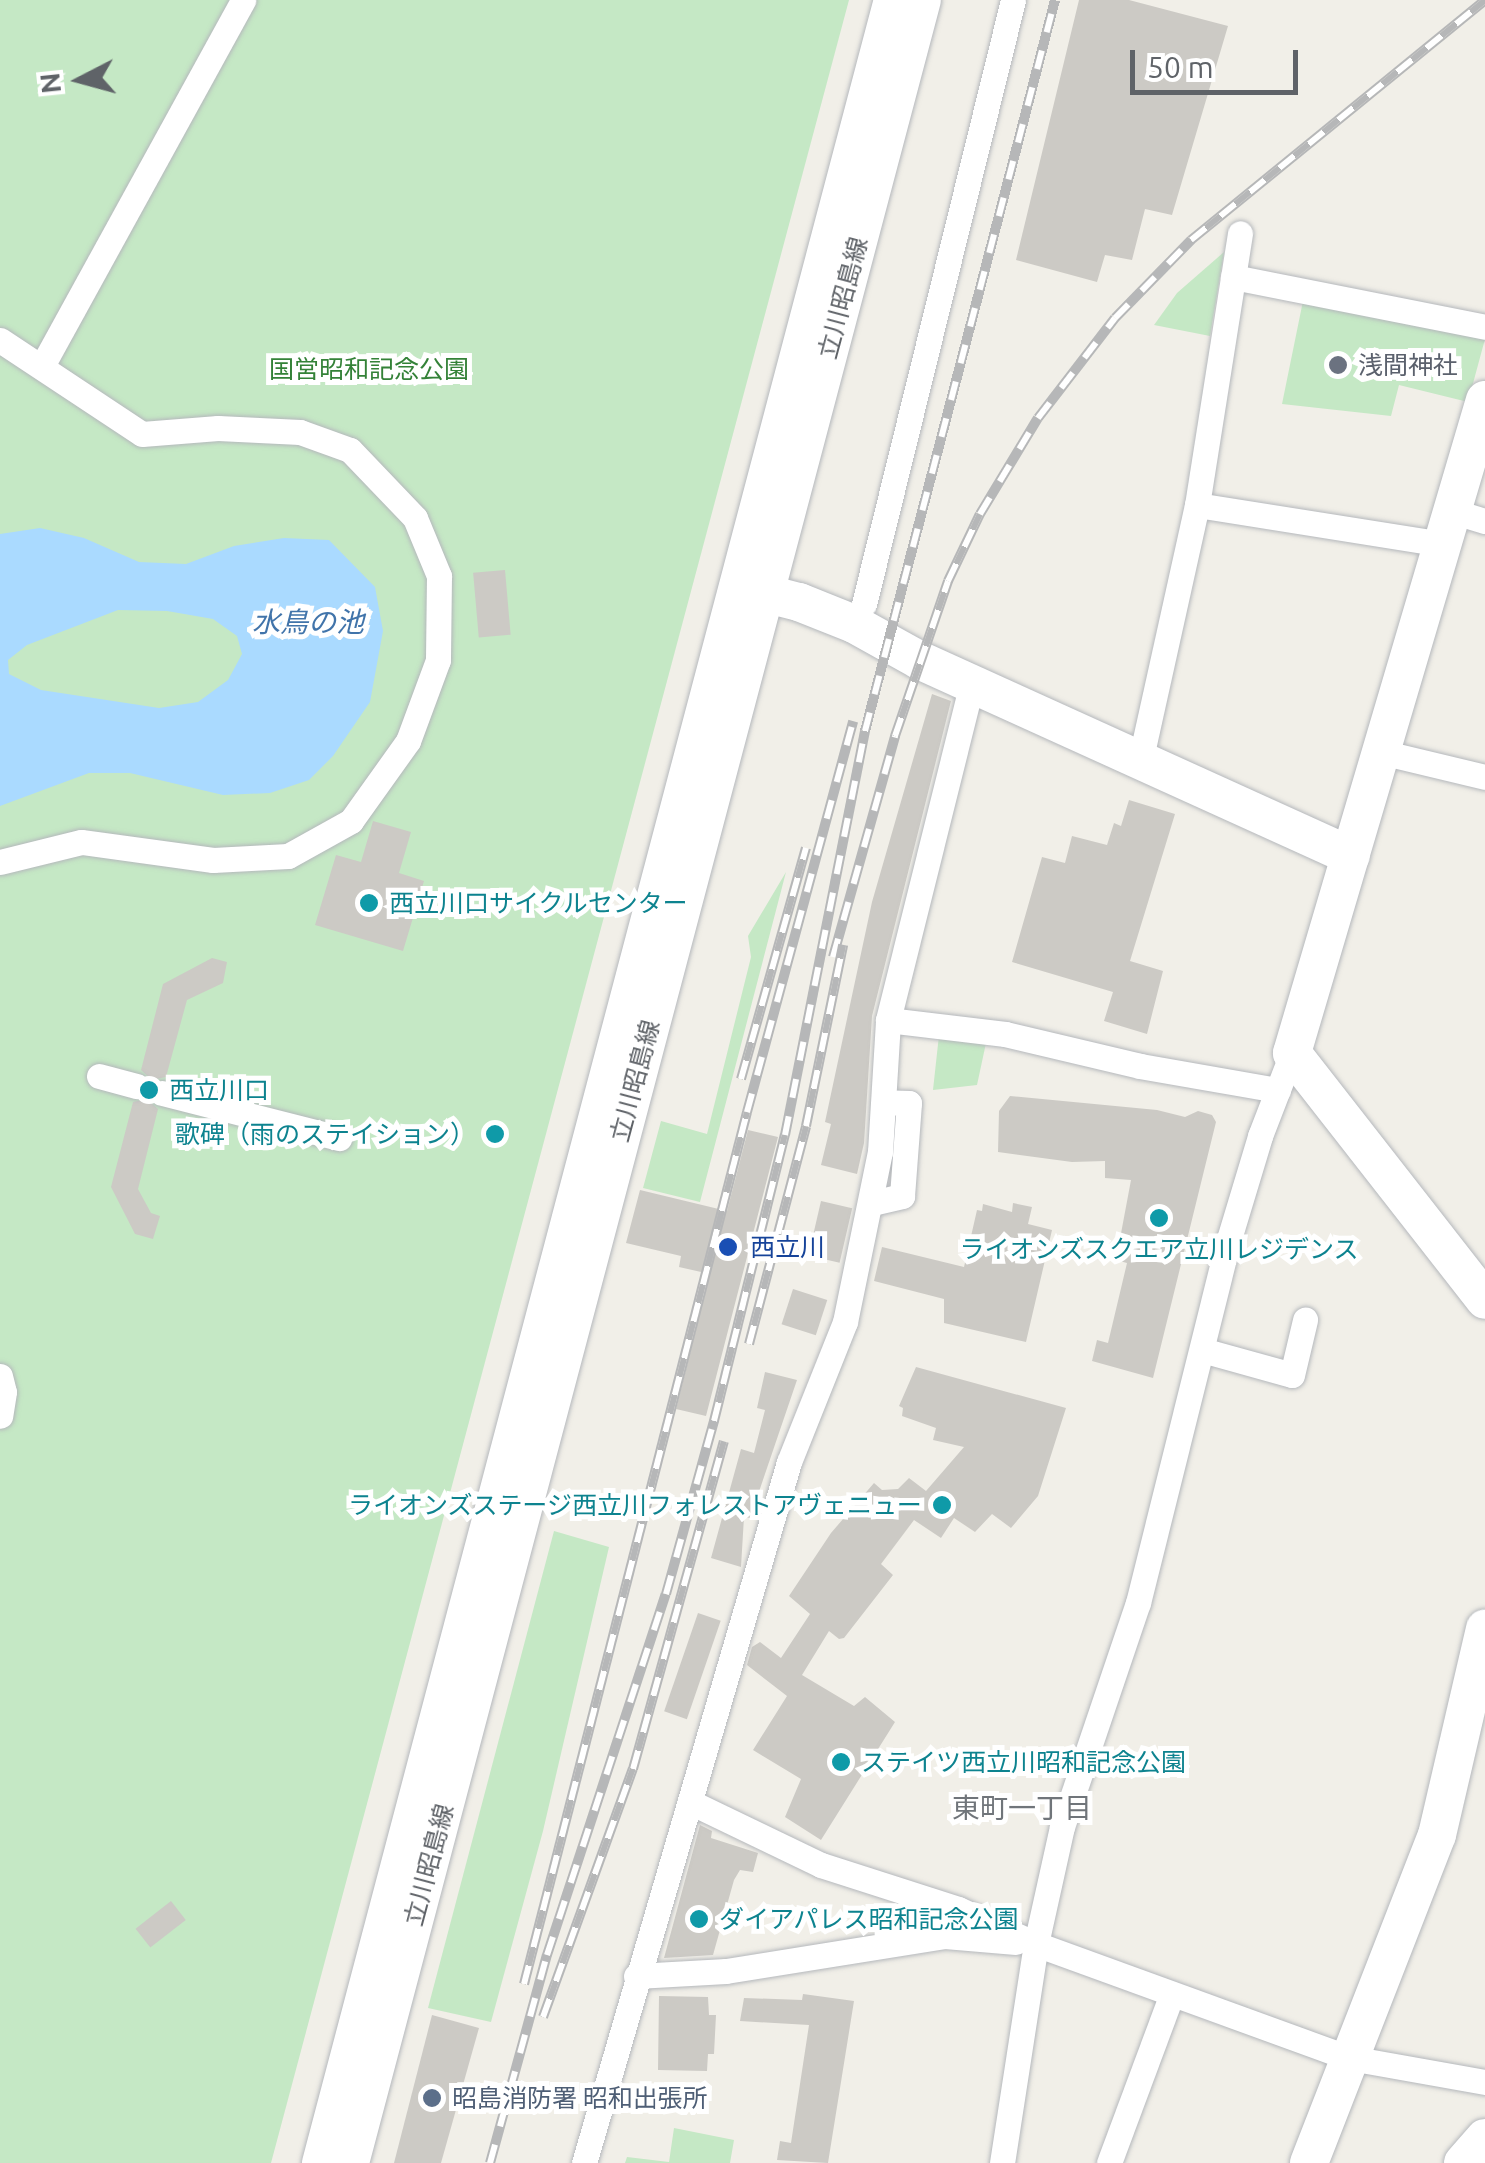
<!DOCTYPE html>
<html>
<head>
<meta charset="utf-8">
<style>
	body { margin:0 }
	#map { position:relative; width:1485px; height:2163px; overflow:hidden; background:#f1efe8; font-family:Ubuntu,"Noto Sans JP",sans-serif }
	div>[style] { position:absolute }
	.green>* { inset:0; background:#c5e8c5 }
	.water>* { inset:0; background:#aadaff }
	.building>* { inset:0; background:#cccac5; transform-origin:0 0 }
	.roads { filter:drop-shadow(0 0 2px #b5b8bc) drop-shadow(0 0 2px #b5b8bc) }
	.street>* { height:25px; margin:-12.5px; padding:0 12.5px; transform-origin:12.5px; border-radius:12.5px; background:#fff }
	.secondary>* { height:38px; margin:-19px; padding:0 19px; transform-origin:19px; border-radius:19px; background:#fff }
	.rail>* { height:10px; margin-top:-5px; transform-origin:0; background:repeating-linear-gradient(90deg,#fff 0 19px,#b6b7b8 0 38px); box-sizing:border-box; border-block:2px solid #b6b7b8 }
	.dots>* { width:28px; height:28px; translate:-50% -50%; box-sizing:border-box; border:5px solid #fff; border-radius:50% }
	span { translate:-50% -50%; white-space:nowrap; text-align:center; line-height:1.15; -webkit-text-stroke:10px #fff; paint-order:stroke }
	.street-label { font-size:25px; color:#5f6368 }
	.worship-label { font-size:25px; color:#5b616d }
	.left { translate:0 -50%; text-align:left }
	.park-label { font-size:25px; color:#348238 }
	.culture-label { font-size:25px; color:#0d838f }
	.right { translate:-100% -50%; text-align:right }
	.transit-label { font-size:25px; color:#164399 }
	.service-label { font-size:25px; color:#4e5e75 }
	.water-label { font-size:28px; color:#4174aa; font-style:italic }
	.neighbourhood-label { font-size:28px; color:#70757a }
	.north { position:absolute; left:30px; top:30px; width:100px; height:100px; -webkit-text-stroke:8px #fff; paint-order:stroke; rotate:264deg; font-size:28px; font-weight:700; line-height:40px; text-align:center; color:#5f6368 }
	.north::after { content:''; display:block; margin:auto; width:35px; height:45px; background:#5f6368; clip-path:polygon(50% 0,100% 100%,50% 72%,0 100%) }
	.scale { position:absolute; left:1130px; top:50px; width:168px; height:45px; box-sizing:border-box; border:5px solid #5f6368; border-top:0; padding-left:12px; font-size:30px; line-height:35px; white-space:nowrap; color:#5f6368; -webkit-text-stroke:8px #fff; paint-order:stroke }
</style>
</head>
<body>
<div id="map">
	<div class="green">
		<div style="clip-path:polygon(0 0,849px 0,271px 2163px,0 2163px)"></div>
		<div style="clip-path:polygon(1224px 252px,1210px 336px,1154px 325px,1177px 293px)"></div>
		<div style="clip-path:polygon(1304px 296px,1485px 339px,1468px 402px,1399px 385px,1391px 416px,1282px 404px)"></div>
		<div style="clip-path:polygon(786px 872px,700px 1202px,643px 1188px,661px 1121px,707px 1134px,751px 957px,748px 936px)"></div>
		<div style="clip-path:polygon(939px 1035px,986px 1043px,977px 1085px,933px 1090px)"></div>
		<div style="clip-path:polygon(554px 1531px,609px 1547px,543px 1831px,491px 2022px,428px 2008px)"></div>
		<div style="clip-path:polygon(674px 2128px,734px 2140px,730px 2163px,625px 2163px,627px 2157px,669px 2162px)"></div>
	</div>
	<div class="water">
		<div style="clip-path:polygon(evenodd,40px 528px,84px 538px,139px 562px,186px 564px,234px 546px,284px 538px,329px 540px,375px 587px,383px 631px,370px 702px,333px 756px,309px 780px,270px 793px,223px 795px,130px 773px,89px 773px,0 806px,0 534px,40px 528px,118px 610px,167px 611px,213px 619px,237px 636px,242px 654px,228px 680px,198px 702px,159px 708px,41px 690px,9px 674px,8px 660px,27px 645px,118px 610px)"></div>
	</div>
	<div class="building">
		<div style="clip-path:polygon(1079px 0,1129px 0,1228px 26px,1172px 215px,1145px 209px,1132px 260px,1105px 255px,1097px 282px,1016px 260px)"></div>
		<div style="left:505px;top:570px;width:65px;height:32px;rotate:85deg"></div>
		<div style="clip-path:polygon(932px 694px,951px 701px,872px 1016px,864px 1143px,857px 1174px,821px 1165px,831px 1124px,825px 1122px,872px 902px)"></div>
		<div style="clip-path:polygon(1129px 800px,1175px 814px,1130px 961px,1163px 971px,1147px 1034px,1104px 1021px,1113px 992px,1012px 962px,1042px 857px,1065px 863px,1072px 836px,1107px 845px,1114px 823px,1121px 826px)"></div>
		<div style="clip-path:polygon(373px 821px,411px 832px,399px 873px,424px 881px,403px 951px,315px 925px,336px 855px,361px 862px)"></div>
		<div style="clip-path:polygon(212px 958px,227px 962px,223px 983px,187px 1000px,166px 1077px,152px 1080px,141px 1070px,163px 984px)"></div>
		<div style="clip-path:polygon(1010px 1096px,1157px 1110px,1185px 1117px,1198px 1111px,1212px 1115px,1216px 1122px,1153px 1378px,1092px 1361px,1097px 1340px,1108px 1343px,1127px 1263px,1116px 1260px,1131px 1180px,1105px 1178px,1105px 1161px,1072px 1162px,998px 1152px,999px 1111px)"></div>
		<div style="clip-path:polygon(147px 1099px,158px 1109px,138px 1189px,151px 1213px,160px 1216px,153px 1239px,135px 1234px,111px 1187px,133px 1102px)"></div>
		<div style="clip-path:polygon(748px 1130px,778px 1137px,706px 1416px,676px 1409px,710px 1274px,679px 1267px,681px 1256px,626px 1243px,640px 1190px,727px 1211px)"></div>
		<div style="left:821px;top:1201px;width:32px;height:56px;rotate:13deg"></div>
		<div style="clip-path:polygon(1013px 1203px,1032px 1207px,1028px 1224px,1052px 1230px,1026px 1342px,944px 1323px,944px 1299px,874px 1281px,882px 1247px,964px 1267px,977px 1210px,982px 1211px,983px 1204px,1012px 1212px)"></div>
		<div style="left:793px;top:1289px;width:36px;height:37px;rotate:18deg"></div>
		<div style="clip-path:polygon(916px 1367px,1066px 1408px,1038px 1496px,1011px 1528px,992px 1514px,975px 1532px,954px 1518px,941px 1538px,914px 1520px,881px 1564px,893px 1575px,844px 1638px,839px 1639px,829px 1631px,802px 1675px,854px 1706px,865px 1697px,895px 1722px,821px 1840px,785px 1817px,801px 1779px,753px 1750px,787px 1696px,747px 1665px,752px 1647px,760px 1642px,781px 1658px,810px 1614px,789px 1596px,831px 1533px,874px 1483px,882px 1490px,898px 1489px,909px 1478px,926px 1491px,964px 1447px,933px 1440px,936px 1428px,902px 1416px,903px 1408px,899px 1406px)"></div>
		<div style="clip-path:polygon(765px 1372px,797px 1380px,750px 1518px,744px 1517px,741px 1567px,711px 1558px,741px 1449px,754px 1453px,765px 1410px,757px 1408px)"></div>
		<div style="left:698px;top:1613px;width:24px;height:104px;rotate:19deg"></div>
		<div style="clip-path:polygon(700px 1825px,712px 1831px,711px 1838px,758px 1853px,753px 1872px,740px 1870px,734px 1880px,713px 1955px,664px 1958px)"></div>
		<div style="left:171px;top:1901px;width:24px;height:45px;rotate:52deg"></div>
		<div style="clip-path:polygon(803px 1994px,854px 2001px,828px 2163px,777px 2160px,780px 2141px,791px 2143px,809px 2025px,740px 2021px,744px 1998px,802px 2000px)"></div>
		<div style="clip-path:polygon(659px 1996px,708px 1997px,709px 2015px,716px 2015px,714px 2054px,708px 2054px,707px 2071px,658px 2070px)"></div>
		<div style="clip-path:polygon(432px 2015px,479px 2028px,441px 2163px,394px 2163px)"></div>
	</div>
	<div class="roads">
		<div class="street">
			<div style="left:1233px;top:277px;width:257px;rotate:11.2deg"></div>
			<div style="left:0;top:340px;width:170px;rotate:33.5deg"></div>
			<div style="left:142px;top:434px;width:76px;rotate:-4.5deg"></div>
			<div style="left:218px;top:428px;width:82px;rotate:2.8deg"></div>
			<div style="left:300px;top:432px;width:53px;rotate:19.8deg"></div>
			<div style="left:350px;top:450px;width:94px;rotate:46.3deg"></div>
			<div style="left:415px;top:518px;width:63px;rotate:67.5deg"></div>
			<div style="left:439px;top:576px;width:84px;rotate:90.7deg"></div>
			<div style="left:438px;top:660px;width:86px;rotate:110.3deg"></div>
			<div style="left:408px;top:741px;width:98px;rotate:125.5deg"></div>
			<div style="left:351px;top:821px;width:72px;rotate:150.9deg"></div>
			<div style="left:288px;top:856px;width:75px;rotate:176.9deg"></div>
			<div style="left:213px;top:860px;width:133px;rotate:-172.2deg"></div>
			<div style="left:81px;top:842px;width:83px;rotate:166.1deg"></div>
			<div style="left:42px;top:366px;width:418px;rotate:-61.2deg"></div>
			<div style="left:1197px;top:505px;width:248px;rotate:9deg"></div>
			<div style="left:1452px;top:511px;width:34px;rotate:17deg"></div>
			<div style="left:864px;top:604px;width:622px;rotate:-76.14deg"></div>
			<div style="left:1381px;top:752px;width:107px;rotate:13.5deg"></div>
			<div style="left:1140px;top:762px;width:263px;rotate:-77.5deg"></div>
			<div style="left:1197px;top:505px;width:275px;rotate:-81deg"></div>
			<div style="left:888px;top:1020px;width:118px;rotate:6.8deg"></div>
			<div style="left:1005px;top:1034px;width:139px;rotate:13.3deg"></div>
			<div style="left:1140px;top:1066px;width:140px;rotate:9.9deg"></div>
			<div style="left:99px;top:1076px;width:39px;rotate:15deg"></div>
			<div style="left:162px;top:1093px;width:183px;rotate:14.3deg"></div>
			<div style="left:872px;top:1203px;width:31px;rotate:-13deg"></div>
			<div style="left:902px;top:1196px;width:93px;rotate:-85.7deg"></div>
			<div style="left:909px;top:1103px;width:25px;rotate:-178deg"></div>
			<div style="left:1202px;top:1350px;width:93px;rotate:15.5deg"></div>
			<div style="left:1292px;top:1375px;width:57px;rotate:-76.7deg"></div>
			<div style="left:0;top:1376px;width:16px;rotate:76deg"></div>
			<div style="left:4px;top:1392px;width:24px;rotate:99deg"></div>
			<div style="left:690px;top:1802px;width:145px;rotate:25.7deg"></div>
			<div style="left:821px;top:1865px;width:144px;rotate:17.8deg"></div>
			<div style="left:958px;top:1909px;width:85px;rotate:24.2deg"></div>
			<div style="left:1036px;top:1944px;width:334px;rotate:20deg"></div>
			<div style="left:1350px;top:2058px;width:137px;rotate:10.1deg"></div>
			<div style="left:636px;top:1976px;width:90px;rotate:-3.2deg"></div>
			<div style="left:726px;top:1971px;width:222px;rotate:-9.1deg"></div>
			<div style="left:945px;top:1936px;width:71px;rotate:4.8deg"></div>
			<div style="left:584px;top:2163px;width:730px;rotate:-73.7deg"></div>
			<div style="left:789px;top:1462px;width:151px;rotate:-68.2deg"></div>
			<div style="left:845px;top:1322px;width:174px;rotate:-78.4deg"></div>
			<div style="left:880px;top:1152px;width:132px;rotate:-86.5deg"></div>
			<div style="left:888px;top:1020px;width:346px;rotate:-76deg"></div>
			<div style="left:1002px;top:2163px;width:222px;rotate:-81.2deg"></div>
			<div style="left:1036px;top:1944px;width:120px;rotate:-77.5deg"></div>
			<div style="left:1062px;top:1827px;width:237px;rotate:-71.3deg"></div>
			<div style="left:1138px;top:1603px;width:375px;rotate:-76deg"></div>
			<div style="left:1229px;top:1239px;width:108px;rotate:-73.2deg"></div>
			<div style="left:1260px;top:1136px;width:89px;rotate:-68.9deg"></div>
			<div style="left:1109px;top:2163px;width:180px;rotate:-69.6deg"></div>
		</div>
		<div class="secondary">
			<div style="left:1485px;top:400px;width:681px;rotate:106.47deg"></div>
			<div style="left:1292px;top:1053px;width:313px;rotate:52deg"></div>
			<div style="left:740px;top:587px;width:61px;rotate:14.3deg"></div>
			<div style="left:799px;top:602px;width:59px;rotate:21.8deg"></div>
			<div style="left:854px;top:624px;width:74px;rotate:29deg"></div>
			<div style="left:919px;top:660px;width:474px;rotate:24.4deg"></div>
			<div style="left:321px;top:2163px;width:2237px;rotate:-75.19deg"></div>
			<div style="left:350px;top:2163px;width:2237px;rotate:-75.19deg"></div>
			<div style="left:1309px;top:2163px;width:352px;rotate:-68.7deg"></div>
			<div style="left:1437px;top:1835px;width:212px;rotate:-76.9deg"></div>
			<div style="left:1463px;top:2163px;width:33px;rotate:-49deg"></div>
		</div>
	</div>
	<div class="rail">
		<div style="left:833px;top:957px;width:230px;rotate:-74.3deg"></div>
		<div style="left:895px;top:736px;width:164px;rotate:-71.1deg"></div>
		<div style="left:948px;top:581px;width:74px;rotate:-64.5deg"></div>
		<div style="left:980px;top:514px;width:112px;rotate:-58.9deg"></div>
		<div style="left:1038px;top:418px;width:126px;rotate:-52.4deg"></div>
		<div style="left:1115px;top:318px;width:109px;rotate:-45.7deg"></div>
		<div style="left:1191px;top:240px;width:380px;rotate:-39.2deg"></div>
		<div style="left:741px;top:1079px;width:240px;rotate:-74.3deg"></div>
		<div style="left:749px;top:1344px;width:225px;rotate:-75.3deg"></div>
		<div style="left:806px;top:1126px;width:185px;rotate:-78.4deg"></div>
		<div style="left:524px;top:1984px;width:900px;rotate:-75.65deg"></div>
		<div style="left:747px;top:1112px;width:405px;rotate:-74.8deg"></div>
		<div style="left:543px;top:2017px;width:264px;rotate:-70.1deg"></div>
		<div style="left:633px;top:1769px;width:340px;rotate:-74.5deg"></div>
		<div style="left:490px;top:2163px;width:216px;rotate:-74.7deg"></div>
		<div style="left:547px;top:1955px;width:380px;rotate:-71.8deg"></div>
		<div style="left:666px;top:1594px;width:180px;rotate:-74.5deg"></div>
		<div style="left:714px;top:1421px;width:295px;rotate:-76.1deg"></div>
		<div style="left:785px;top:1135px;width:412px;rotate:-78.8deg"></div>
		<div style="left:865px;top:731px;width:755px;rotate:-75.43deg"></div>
	</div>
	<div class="dots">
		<div style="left:1338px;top:365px;background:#6b7280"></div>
		<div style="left:369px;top:903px;background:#0f9aa8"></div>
		<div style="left:149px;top:1090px;background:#0f9aa8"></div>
		<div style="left:495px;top:1134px;background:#0f9aa8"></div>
		<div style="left:1159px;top:1218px;background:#0f9aa8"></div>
		<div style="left:728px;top:1247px;background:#1a4fb4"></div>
		<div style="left:942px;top:1505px;background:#0f9aa8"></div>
		<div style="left:841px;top:1762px;background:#0f9aa8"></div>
		<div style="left:699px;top:1919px;background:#0f9aa8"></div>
		<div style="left:432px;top:2098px;background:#5c6f8a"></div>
	</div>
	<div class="street-label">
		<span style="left:843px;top:298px;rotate:-75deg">立川昭島線</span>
		<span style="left:635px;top:1081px;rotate:-75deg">立川昭島線</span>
		<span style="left:429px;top:1865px;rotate:-75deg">立川昭島線</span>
	</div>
	<div class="worship-label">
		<span class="left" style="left:1358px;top:365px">浅間神社</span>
	</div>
	<div class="park-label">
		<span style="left:369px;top:369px">国営昭和記念公園</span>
	</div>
	<div class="culture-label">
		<span class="left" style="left:389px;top:903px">西立川口サイクルセンター</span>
		<span class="left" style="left:169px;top:1090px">西立川口</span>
		<span class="right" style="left:475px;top:1134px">歌碑（雨のステイション）</span>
		<span style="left:1159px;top:1249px">ライオンズスクエア立川レジデンス</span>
		<span class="right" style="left:922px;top:1505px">ライオンズステージ西立川フォレストアヴェニュー</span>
		<span class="left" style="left:861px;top:1762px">ステイツ西立川昭和記念公園</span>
		<span class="left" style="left:719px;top:1919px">ダイアパレス昭和記念公園</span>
	</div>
	<div class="transit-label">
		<span class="left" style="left:750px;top:1247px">西立川</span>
	</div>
	<div class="service-label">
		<span class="left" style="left:452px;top:2098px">昭島消防署 昭和出張所</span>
	</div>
	<div class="water-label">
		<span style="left:308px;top:622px">水鳥の池</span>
	</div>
	<div class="neighbourhood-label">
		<span style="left:1022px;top:1808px">東町一丁目</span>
	</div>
	<div class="north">N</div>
	<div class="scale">50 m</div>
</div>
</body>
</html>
